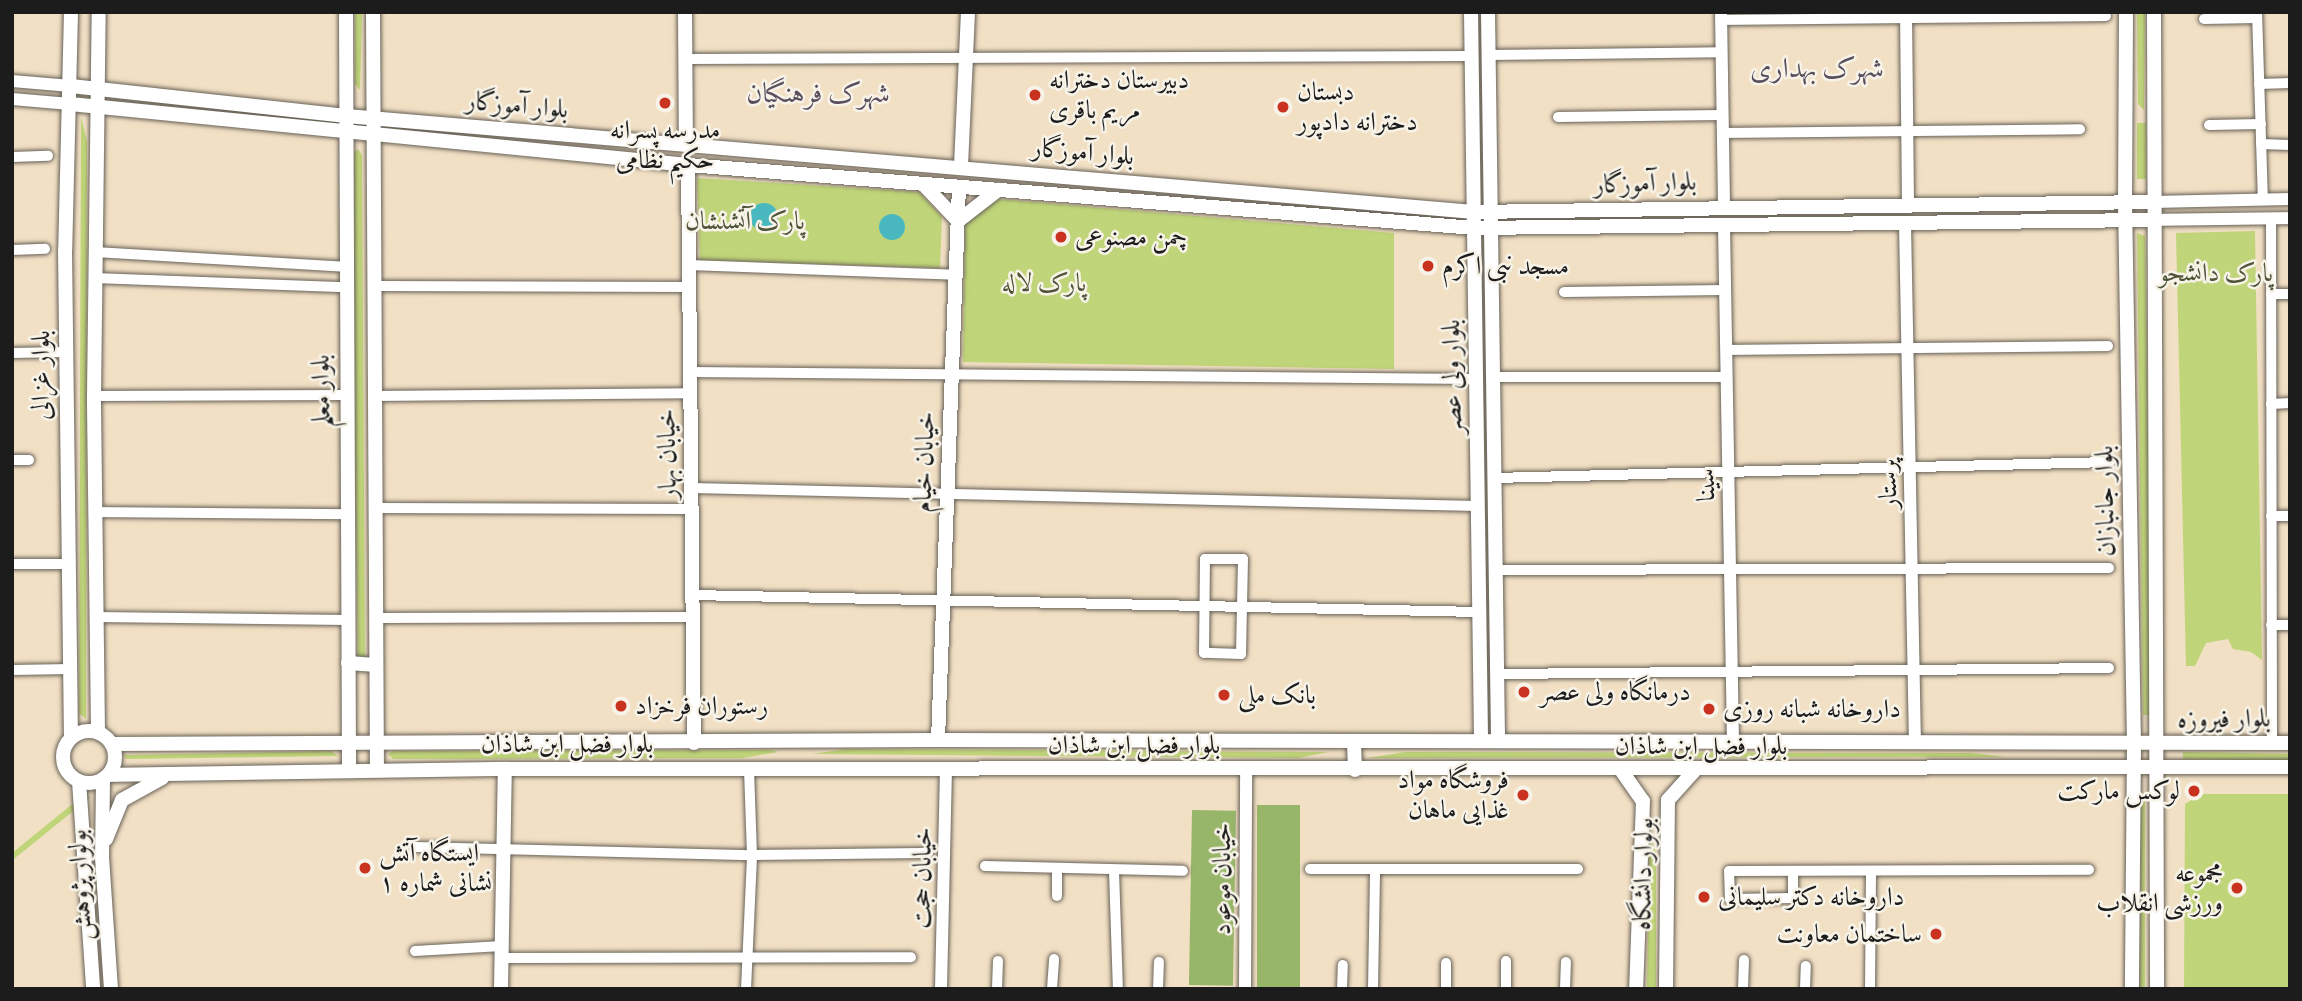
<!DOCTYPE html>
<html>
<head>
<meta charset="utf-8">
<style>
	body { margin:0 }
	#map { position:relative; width:2302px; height:1001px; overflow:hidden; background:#f2e0c5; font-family:"EB Garamond",Amiri,serif }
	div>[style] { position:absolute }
	.green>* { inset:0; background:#c0d579; transform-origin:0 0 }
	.forest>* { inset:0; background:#98b669; transform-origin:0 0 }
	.water>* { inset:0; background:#4ab9bf }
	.round { border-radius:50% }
	.roads { filter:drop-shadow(0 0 2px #676157) drop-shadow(0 0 2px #676157) }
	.minor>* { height:10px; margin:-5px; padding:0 5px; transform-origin:5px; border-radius:5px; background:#fff }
	.tertiary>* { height:12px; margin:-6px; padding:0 6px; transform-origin:6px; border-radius:6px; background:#fff }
	.secondary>* { height:14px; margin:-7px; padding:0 7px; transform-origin:7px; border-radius:7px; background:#fff }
	.primary>* { height:14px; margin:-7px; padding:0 7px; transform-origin:7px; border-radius:7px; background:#fff }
	.primary>.ring { margin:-7px; padding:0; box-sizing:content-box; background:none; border:14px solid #fff; border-radius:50% }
	.dots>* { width:19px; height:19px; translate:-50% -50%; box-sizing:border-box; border:4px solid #f7f3e8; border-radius:50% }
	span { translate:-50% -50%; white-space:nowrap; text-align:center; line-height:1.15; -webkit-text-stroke:5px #f7f3e8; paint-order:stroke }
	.poi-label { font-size:26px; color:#1c1c1c }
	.left { translate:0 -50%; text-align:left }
	.right { translate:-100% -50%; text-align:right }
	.street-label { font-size:26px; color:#1c1c1c }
	.park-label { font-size:26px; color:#4d5438 }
	.neighbourhood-label { font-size:28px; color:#594e5d }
	.frame { position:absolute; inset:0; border:14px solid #1c1c1c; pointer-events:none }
</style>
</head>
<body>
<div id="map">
	<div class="green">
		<div style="clip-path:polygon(355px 12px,362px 12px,360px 90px,355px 84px)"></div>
		<div style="clip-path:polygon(2137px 12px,2145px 12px,2144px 110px,2138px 104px)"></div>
		<div style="clip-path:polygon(81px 117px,87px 141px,86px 719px,79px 713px)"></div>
		<div style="left:2137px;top:123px;width:9px;height:56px"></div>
		<div style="clip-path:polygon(358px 149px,362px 155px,365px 659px,358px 657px,355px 462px,353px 153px)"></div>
		<div style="clip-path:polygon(697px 178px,919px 192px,942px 217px,940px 268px,700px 260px)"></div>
		<div style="clip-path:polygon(999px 199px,1394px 233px,1394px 369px,963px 362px,965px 223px)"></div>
		<div style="clip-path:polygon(2255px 231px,2262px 660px,2251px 652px,2233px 649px,2228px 639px,2206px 643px,2195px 666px,2186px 666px,2176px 233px)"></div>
		<div style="clip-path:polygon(2137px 233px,2145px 236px,2148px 437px,2151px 715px,2143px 715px)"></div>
		<div style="clip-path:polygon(846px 749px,1328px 752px,1298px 758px,812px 754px)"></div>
		<div style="clip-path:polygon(331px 751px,338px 756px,126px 759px,124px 755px)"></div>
		<div style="clip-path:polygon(393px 751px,772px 750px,778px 752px,742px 758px,393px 759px,388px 754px)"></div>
		<div style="clip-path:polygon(1405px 752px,1972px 753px,2006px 757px,1368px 758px)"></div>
		<div style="left:2183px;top:752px;width:107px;height:7px;rotate:1deg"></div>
		<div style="left:86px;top:793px;width:6px;height:196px;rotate:51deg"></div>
		<div style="clip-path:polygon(2201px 794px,2290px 794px,2290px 989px,2184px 989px,2185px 804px)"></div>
		<div style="clip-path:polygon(2145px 797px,2145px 989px,2140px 989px,2141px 801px)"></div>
		<div style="clip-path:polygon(1649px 836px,1656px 852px,1656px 989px,1647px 989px)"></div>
	</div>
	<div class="forest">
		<div style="left:1257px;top:805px;width:43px;height:183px"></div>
		<div style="left:1192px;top:810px;width:44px;height:175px;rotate:1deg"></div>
	</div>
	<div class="water">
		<div class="round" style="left:750px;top:203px;width:28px;height:28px"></div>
		<div class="round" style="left:879px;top:214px;width:26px;height:26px"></div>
	</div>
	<div class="roads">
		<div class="minor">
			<div style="left:2257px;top:12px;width:187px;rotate:88.2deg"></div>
			<div style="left:2204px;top:19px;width:53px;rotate:-1.1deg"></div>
			<div style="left:1721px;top:20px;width:385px;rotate:-0.6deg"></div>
			<div style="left:1489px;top:55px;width:233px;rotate:-0.7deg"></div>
			<div style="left:687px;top:59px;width:785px;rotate:-0.22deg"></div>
			<div style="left:2259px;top:84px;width:31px;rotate:-2deg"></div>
			<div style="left:1558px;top:117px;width:164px;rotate:-0.7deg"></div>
			<div style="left:2209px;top:125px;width:52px;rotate:-1.1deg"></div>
			<div style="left:1722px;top:133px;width:358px;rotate:-0.6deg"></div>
			<div style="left:2261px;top:144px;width:29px;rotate:2deg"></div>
			<div style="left:12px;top:157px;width:36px;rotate:-2deg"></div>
			<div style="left:2271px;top:218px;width:525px;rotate:89.89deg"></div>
			<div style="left:12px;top:250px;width:33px;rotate:-2deg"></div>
			<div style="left:95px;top:252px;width:250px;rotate:3.4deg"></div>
			<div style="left:689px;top:265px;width:267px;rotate:2.1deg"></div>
			<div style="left:94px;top:278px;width:251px;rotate:2.1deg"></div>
			<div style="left:373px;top:286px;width:317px;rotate:0.2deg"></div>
			<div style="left:1564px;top:292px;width:161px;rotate:-0.7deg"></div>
			<div style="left:2271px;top:294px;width:19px"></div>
			<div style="left:1726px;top:350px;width:382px;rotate:-0.6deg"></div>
			<div style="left:12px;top:353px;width:53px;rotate:-1.1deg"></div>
			<div style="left:690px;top:372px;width:786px;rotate:0.51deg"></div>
			<div style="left:1493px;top:377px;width:234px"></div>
			<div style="left:94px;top:396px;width:251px;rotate:-0.2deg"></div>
			<div style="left:373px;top:396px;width:318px;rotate:-0.5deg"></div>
			<div style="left:2271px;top:404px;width:19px;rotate:-3deg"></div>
			<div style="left:12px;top:460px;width:17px"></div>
			<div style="left:1494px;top:478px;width:616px;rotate:-1.49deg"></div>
			<div style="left:692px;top:488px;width:786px;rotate:1.31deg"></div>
			<div style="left:374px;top:508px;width:318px;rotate:0.2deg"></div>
			<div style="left:94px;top:512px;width:253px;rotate:0.5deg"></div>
			<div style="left:2271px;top:516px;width:19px"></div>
			<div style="left:1205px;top:559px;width:38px"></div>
			<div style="left:1243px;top:559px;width:95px;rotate:91.2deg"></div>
			<div style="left:1241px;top:654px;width:37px;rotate:-178deg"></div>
			<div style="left:1204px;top:653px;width:94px;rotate:-89.4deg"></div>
			<div style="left:12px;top:564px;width:55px"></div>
			<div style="left:1496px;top:570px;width:613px;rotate:-0.19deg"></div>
			<div style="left:693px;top:595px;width:787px;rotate:1.24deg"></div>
			<div style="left:96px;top:617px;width:251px;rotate:0.7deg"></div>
			<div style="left:375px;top:618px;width:318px;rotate:-0.2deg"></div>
			<div style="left:2271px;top:625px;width:19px"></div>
			<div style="left:12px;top:670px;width:59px;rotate:-1deg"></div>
			<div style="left:1497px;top:674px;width:612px;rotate:-0.56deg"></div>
			<div style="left:415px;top:847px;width:337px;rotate:1.4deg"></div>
			<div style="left:752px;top:855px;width:176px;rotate:-0.7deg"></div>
			<div style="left:985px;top:866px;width:198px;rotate:1.4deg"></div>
			<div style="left:1310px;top:869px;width:268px"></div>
			<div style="left:1057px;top:870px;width:26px;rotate:90deg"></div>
			<div style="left:1114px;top:871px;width:118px;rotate:88.1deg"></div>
			<div style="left:1793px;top:871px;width:27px;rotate:90deg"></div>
			<div style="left:1793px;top:898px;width:63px;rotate:179.1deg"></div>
			<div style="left:1730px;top:899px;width:28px;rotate:-92deg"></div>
			<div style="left:1729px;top:871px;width:360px;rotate:-0.2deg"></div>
			<div style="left:415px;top:951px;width:87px;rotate:-3.3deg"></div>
			<div style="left:501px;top:958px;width:410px;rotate:-0.1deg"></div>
			<div style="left:746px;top:989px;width:134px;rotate:-87.4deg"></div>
			<div style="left:752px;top:855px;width:87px;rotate:-92deg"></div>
			<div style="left:997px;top:989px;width:28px;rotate:-88deg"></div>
			<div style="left:1052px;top:989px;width:30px;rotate:-86deg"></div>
			<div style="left:1158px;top:989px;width:27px;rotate:-88deg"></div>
			<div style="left:1342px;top:989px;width:24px;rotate:-88deg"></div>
			<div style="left:1373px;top:989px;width:119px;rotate:-89deg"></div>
			<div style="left:1446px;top:989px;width:26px;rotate:-90deg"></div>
			<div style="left:1506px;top:989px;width:28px;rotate:-90deg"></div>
			<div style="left:1565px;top:989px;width:27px;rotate:-88deg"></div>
			<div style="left:1743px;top:989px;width:29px;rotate:-88deg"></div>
			<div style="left:1805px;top:989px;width:23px;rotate:-88deg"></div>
			<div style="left:1870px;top:989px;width:117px;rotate:-89.5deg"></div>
		</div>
		<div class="tertiary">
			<div style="left:1721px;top:12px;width:194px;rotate:89.1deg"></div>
			<div style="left:1906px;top:12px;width:190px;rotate:89.4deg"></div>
			<div style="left:12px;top:81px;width:59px;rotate:4.8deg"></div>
			<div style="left:12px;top:99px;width:58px;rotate:4.9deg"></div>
			<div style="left:2152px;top:202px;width:138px;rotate:-1.2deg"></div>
			<div style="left:2151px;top:220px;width:139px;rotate:-0.8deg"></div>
			<div style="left:1905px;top:224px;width:519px;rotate:88.9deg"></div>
			<div style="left:1724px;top:226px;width:517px;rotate:89deg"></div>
			<div style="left:941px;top:989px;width:221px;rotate:-88.7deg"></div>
			<div style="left:1245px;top:989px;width:219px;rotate:-89.7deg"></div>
		</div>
		<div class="secondary">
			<div style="left:685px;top:12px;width:131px;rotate:89.6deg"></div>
			<div style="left:1471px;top:12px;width:729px;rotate:89.21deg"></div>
			<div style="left:1488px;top:12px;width:729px;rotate:89.21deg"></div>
			<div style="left:71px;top:86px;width:277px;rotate:6.2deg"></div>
			<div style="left:346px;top:116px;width:1132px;rotate:4.86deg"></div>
			<div style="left:1474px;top:212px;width:678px;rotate:-0.85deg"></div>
			<div style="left:70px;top:104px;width:621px;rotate:5.64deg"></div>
			<div style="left:688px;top:165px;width:789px;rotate:4.58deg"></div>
			<div style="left:1474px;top:228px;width:677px;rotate:-0.68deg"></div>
			<div style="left:688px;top:165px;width:578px;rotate:89.41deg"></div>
			<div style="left:961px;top:166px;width:154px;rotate:-87.4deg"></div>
			<div style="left:923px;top:184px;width:51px;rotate:46.6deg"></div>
			<div style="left:958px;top:221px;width:51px;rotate:-37.8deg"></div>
			<div style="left:938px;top:740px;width:553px;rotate:-87.83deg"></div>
			<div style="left:1621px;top:770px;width:38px;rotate:55deg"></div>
			<div style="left:1643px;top:801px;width:188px;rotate:92.1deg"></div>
			<div style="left:501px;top:989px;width:220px;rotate:-89deg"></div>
			<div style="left:1666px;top:989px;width:189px;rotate:-89.4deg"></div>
			<div style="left:1668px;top:800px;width:40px;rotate:-48deg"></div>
		</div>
		<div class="primary">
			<div style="left:71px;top:12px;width:238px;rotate:91.4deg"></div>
			<div style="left:65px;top:250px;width:488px;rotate:89.3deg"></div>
			<div style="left:346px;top:12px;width:758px;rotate:89.77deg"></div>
			<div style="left:373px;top:12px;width:757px;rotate:89.7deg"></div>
			<div style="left:2126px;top:12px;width:190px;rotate:90.3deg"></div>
			<div style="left:2125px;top:202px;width:542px;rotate:89.05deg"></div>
			<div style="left:2134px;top:744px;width:245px;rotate:90.5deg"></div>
			<div style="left:2154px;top:12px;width:977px;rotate:89.82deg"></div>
			<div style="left:348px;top:663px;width:28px;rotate:4deg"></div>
			<div class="ring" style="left:63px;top:731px;width:38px;height:38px"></div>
			<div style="left:98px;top:732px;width:336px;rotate:-90.7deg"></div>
			<div style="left:94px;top:396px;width:384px;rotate:-89.3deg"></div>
			<div style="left:1354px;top:742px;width:28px;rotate:88deg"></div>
			<div style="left:112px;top:744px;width:826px;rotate:-0.28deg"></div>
			<div style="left:938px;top:740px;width:1352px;rotate:0.13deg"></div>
			<div style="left:108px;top:775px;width:397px;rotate:-0.9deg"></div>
			<div style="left:505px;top:769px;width:1785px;rotate:-0.06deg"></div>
			<div style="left:103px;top:779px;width:78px;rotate:90.7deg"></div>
			<div style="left:102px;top:857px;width:132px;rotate:86.1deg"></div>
			<div style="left:79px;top:781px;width:208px;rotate:86.1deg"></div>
			<div style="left:106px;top:839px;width:42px;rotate:-67.7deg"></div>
			<div style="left:122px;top:800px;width:46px;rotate:-28.8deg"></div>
		</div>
	</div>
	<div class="dots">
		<div style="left:1035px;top:95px;background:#c8321e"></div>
		<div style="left:665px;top:103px;background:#c8321e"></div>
		<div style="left:1283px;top:107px;background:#c8321e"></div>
		<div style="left:1061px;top:237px;background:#c8321e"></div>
		<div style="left:1428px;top:266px;background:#c8321e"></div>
		<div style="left:1524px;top:692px;background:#c8321e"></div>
		<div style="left:1224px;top:695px;background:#c8321e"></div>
		<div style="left:621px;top:706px;background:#c8321e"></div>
		<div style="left:1709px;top:709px;background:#c8321e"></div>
		<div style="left:2194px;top:791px;background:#c8321e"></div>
		<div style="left:1523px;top:795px;background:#c8321e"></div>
		<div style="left:365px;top:868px;background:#c8321e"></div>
		<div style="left:2237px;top:888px;background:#c8321e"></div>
		<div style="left:1704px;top:897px;background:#c8321e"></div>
		<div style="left:1936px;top:934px;background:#c8321e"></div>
	</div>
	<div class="poi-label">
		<span class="left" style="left:1049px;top:95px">دبیرستان دخترانه<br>مریم باقری</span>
		<span class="left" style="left:1297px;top:107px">دبستان<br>دخترانه دادپور</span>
		<span style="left:665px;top:145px">مدرسه پسرانه<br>حکیم نظامی</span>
		<span class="left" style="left:1075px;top:237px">چمن مصنوعی</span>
		<span class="left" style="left:1442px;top:266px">مسجد نبی اکرم</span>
		<span class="left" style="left:1540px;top:692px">درمانگاه ولی عصر</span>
		<span class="left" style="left:1238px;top:695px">بانک ملی</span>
		<span class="left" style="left:635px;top:706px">رستوران فرخزاد</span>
		<span class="left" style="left:1723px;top:709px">داروخانه شبانه روزی</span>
		<span class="right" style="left:1509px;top:795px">فروشگاه مواد<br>غذایی ماهان</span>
		<span class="right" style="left:2180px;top:791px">لوکس مارکت</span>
		<span class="left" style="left:379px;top:868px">ایستگاه آتش<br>نشانی شماره ۱</span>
		<span class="right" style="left:2223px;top:888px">مجموعه<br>ورزشی انقلاب</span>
		<span class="left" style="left:1718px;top:897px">داروخانه دکتر سلیمانی</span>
		<span class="right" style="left:1922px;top:934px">ساختمان معاونت</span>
	</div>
	<div class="street-label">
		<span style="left:517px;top:105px;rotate:5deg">بلوار آموزگار</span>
		<span style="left:1083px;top:152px;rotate:5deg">بلوار آموزگار</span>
		<span style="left:1645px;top:183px;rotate:-2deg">بلوار آموزگار</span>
		<span style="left:41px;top:375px;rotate:-90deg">بلوار غزالی</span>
		<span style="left:1452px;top:377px;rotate:-91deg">بلوار ولی عصر</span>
		<span style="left:321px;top:391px;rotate:-91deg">بلوار معلم</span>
		<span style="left:667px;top:454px;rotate:-91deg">خیابان بهار</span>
		<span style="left:924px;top:462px;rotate:-88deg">خیابان خیام</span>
		<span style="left:1888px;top:484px;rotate:-91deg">پرستار</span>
		<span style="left:1706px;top:485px;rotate:-91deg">سینا</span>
		<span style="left:2105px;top:501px;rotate:-91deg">بلوار جانبازان</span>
		<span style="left:2224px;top:719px;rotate:-1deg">بلوار فیروزه</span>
		<span style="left:567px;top:744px">بلوار فضل ابن شاذان</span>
		<span style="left:1134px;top:745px">بلوار فضل ابن شاذان</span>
		<span style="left:1701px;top:746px">بلوار فضل ابن شاذان</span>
		<span style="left:1643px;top:874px;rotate:-89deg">بولوار دانشگاه</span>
		<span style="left:922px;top:878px;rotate:-89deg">خیابان حجت</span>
		<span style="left:1222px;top:879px;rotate:-90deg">خیابان موعود</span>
		<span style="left:80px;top:885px;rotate:-93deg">بولوار پژوهش</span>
	</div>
	<div class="park-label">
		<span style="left:745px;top:221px">پارک آتشنشان</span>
		<span style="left:2216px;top:273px">پارک دانشجو</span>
		<span style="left:1044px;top:283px">پارک لاله</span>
	</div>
	<div class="neighbourhood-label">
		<span style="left:1817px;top:67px">شهرک بهداری</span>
		<span style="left:818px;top:92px">شهرک فرهنگیان</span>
	</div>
	<div class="frame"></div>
</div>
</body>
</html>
